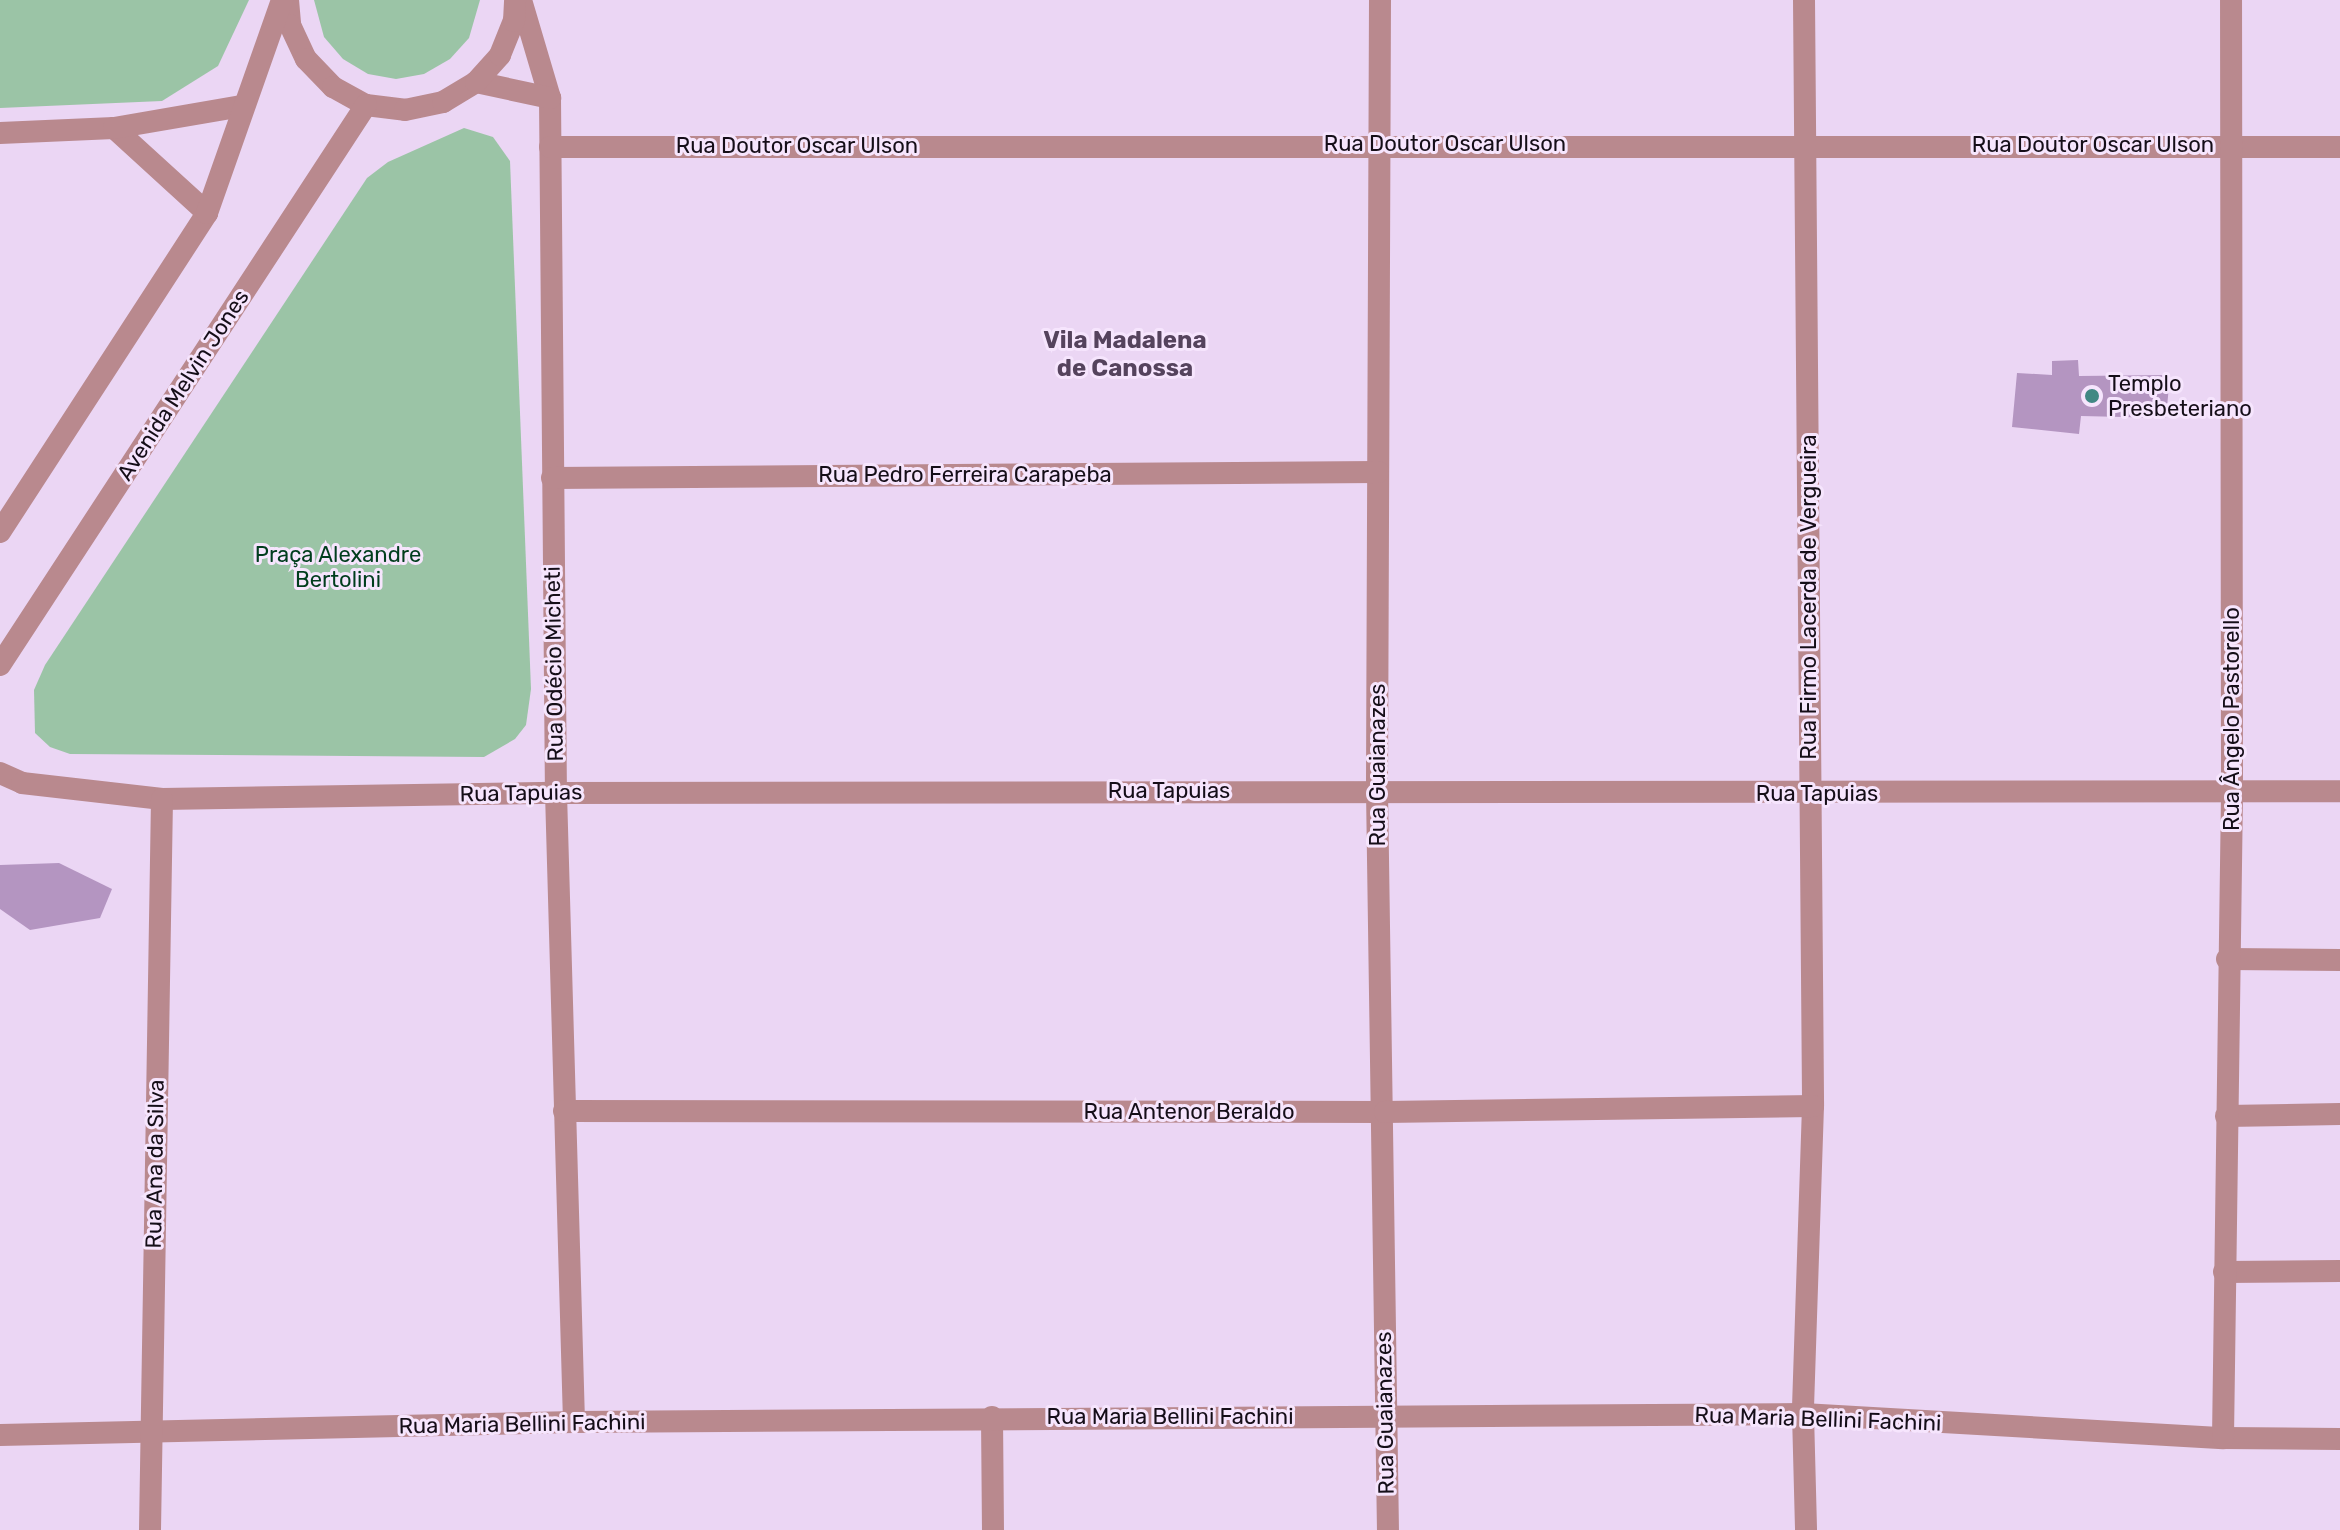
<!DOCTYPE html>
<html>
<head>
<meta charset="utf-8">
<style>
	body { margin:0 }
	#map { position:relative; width:2340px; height:1530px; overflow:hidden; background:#ebd6f4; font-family:Rubik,sans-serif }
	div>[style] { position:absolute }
	.green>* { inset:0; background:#9bc4a6 }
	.building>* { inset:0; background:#b495c1 }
	.minor>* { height:22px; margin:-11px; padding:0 11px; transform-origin:11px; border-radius:11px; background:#b9898e }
	.tertiary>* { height:22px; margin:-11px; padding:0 11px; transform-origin:11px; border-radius:11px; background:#b9898e }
	.dots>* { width:22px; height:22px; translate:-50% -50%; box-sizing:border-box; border:4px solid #f6e5fd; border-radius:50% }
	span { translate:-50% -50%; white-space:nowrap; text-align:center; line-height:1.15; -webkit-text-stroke:6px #f6e5fd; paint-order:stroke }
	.street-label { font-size:22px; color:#150e18 }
	.poi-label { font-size:22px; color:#150e18 }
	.left { translate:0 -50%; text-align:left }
	.park-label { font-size:22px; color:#003d1d }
	.neighbourhood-label { font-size:24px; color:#55435d; font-weight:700 }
</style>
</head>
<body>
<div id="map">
	<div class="green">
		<div style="clip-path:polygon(0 0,249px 0,218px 66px,162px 101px,0 108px)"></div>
		<div style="clip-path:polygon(314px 0,480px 0,469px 38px,450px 59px,424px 74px,396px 79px,368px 74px,343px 59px,324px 37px)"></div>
		<div style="clip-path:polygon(464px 128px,493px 137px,510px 161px,531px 689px,526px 725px,515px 739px,484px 757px,70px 754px,50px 747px,35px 733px,34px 690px,45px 665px,367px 178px,388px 162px)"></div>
	</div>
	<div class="building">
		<div style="clip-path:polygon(2078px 360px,2079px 376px,2170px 375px,2166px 418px,2081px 416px,2079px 434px,2012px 427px,2017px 373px,2052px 375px,2052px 361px)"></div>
		<div style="clip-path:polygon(59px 863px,112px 889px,100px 918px,30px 930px,0 909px,0 865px)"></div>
	</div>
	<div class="minor">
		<div style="left:521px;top:0;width:102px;rotate:73.5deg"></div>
		<div style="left:550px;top:98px;width:695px;rotate:89.51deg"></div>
		<div style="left:556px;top:793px;width:629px;rotate:88.36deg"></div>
		<div style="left:1380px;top:0;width:791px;rotate:90.22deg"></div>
		<div style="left:1377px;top:791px;width:739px;rotate:89.15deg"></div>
		<div style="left:1804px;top:0;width:1106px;rotate:89.53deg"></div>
		<div style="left:1813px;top:1106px;width:308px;rotate:91.9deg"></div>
		<div style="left:1803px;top:1414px;width:116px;rotate:88.5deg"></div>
		<div style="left:476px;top:82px;width:76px;rotate:12.2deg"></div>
		<div style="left:114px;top:128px;width:126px;rotate:42.4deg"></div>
		<div style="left:0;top:133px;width:114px;rotate:-2.5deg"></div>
		<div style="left:114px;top:128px;width:129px;rotate:-9.8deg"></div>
		<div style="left:550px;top:147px;width:1790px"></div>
		<div style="left:552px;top:478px;width:826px;rotate:-0.42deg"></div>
		<div style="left:0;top:773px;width:24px;rotate:24deg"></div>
		<div style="left:22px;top:783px;width:141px;rotate:6.5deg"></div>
		<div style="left:162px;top:799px;width:394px;rotate:-0.9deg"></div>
		<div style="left:556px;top:793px;width:1784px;rotate:-0.06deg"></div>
		<div style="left:2227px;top:959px;width:113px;rotate:0.5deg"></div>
		<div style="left:564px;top:1111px;width:821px;rotate:0.07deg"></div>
		<div style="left:1385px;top:1112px;width:428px;rotate:-0.8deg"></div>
		<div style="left:2226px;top:1116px;width:114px;rotate:-1deg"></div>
		<div style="left:2224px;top:1272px;width:116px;rotate:-0.5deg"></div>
		<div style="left:992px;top:1417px;width:113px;rotate:89.5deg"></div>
		<div style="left:0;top:1435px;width:574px;rotate:-1.3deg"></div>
		<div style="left:574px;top:1422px;width:1229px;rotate:-0.37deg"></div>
		<div style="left:1803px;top:1414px;width:421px;rotate:3.3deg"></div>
		<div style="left:2223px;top:1438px;width:117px;rotate:0.5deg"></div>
		<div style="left:2223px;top:1438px;width:645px;rotate:-89.2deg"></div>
		<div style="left:2232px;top:793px;width:793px;rotate:-90.07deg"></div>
		<div style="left:150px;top:1530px;width:731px;rotate:-89.06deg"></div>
	</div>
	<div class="tertiary">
		<div style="left:288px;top:0;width:25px;rotate:85deg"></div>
		<div style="left:290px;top:25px;width:38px;rotate:65deg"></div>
		<div style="left:306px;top:59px;width:39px;rotate:46deg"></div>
		<div style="left:333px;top:87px;width:38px;rotate:29deg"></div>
		<div style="left:366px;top:105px;width:39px;rotate:7deg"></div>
		<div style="left:405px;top:110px;width:39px;rotate:-12deg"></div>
		<div style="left:443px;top:102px;width:39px;rotate:-31deg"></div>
		<div style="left:476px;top:82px;width:36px;rotate:-48deg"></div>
		<div style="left:500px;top:55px;width:37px;rotate:-68deg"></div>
		<div style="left:514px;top:21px;width:21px;rotate:-87deg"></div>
		<div style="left:0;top:532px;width:380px;rotate:-57deg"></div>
		<div style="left:207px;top:213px;width:226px;rotate:-70.6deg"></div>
		<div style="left:0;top:665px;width:669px;rotate:-56.83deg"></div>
	</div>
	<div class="dots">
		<div style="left:2092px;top:396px;background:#418884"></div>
	</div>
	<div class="street-label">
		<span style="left:1445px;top:144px">Rua Doutor Oscar Ulson</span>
		<span style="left:2093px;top:145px">Rua Doutor Oscar Ulson</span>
		<span style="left:797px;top:146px">Rua Doutor Oscar Ulson</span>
		<span style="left:183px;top:385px;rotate:-57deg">Avenida Melvin Jones</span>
		<span style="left:965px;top:475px">Rua Pedro Ferreira Carapeba</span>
		<span style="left:1809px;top:597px;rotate:-90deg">Rua Firmo Lacerda de Vergueira</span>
		<span style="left:554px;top:664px;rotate:-91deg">Rua Odécio Micheti</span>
		<span style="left:2232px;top:719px;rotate:-90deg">Rua Ângelo Pastorello</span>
		<span style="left:1378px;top:765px;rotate:-90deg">Rua Guaianazes</span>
		<span style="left:1169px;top:791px">Rua Tapuias</span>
		<span style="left:521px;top:793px;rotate:-1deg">Rua Tapuias</span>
		<span style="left:1817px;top:794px">Rua Tapuias</span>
		<span style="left:1189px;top:1112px">Rua Antenor Beraldo</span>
		<span style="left:155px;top:1164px;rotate:-89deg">Rua Ana da Silva</span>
		<span style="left:1385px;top:1413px;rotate:-91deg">Rua Guaianazes</span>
		<span style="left:1170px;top:1417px">Rua Maria Bellini Fachini</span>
		<span style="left:1818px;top:1419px;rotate:2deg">Rua Maria Bellini Fachini</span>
		<span style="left:522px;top:1424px;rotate:-1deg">Rua Maria Bellini Fachini</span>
	</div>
	<div class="poi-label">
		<span class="left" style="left:2108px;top:396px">Templo<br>Presbeteriano</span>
	</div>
	<div class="park-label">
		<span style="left:338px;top:567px">Praça Alexandre<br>Bertolini</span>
	</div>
	<div class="neighbourhood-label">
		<span style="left:1125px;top:355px">Vila Madalena<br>de Canossa</span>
	</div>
</div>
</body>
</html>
